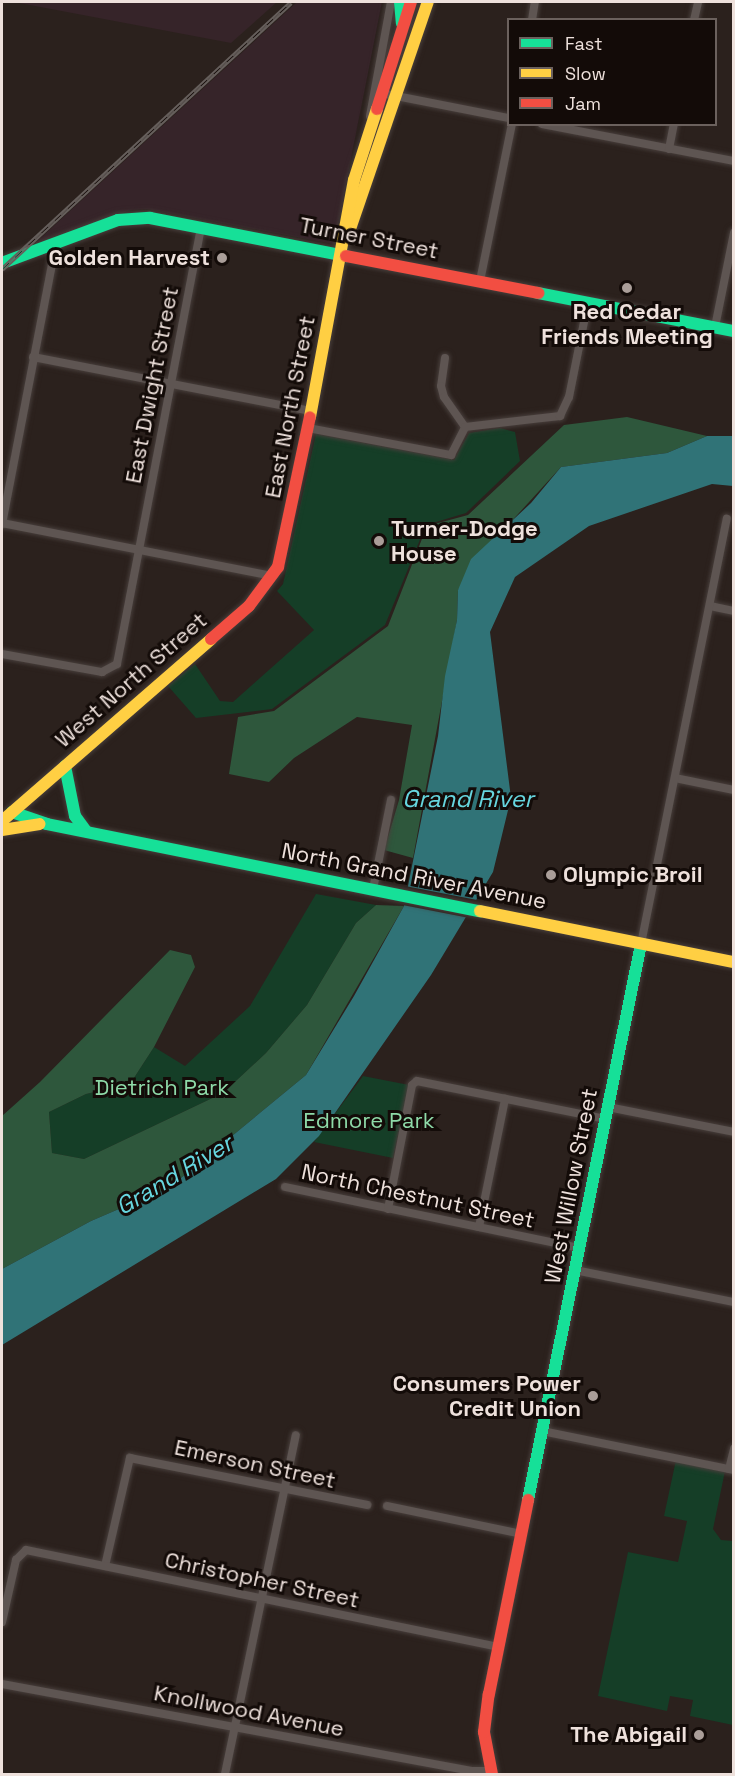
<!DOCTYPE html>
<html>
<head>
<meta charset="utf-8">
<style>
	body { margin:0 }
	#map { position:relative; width:735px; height:1776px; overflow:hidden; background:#2b211d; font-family:"Space Grotesk",sans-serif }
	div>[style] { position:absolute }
	.commercial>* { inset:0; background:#362429 }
	.green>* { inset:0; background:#153e27 }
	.forest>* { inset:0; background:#2e573c }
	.water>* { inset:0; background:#307377 }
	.pier>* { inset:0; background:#2b211d; transform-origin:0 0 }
	.roads { filter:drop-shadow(0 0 2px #473e3b) drop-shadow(0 0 2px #473e3b) }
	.street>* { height:8px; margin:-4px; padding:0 4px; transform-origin:4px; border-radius:4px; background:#5e5552 }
	.fast>* { height:12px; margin:-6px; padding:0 6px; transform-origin:6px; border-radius:6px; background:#16e098 }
	.slow>* { height:12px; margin:-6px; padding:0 6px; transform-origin:6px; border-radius:6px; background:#ffcf43 }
	.jam>* { height:12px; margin:-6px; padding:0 6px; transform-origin:6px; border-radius:6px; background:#f24e42 }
	.rail>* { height:5px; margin-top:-2.5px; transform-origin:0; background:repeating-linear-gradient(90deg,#130b08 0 9px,#665f5c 0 18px); box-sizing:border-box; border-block:2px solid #665f5c }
	.dots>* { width:16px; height:16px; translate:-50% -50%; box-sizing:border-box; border:3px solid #130b08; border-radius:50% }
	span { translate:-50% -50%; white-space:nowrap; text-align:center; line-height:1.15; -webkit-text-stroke:6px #130b08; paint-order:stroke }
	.street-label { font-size:22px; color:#eee1dc }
	.poi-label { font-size:22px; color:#eee1dc; font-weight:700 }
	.right { translate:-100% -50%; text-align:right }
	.left { translate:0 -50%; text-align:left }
	.park-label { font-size:22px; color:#8edaa8 }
	.water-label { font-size:24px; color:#66d6df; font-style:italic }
	.frame { position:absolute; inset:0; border:3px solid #eee1dc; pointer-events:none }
	.legend { position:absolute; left:507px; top:18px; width:210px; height:108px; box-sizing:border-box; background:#130b08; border:2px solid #6b615d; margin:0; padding:8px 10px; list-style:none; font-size:18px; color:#eee1dc }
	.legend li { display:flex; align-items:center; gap:12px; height:30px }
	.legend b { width:30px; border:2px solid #6b615d }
</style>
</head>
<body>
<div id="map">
	<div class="commercial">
		<div style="clip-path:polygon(14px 2px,277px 2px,231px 43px)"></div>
		<div style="clip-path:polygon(297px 2px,382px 2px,334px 244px,147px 209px,131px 210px,33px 245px)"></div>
	</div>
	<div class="green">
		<div style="clip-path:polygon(500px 428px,515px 432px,520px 461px,466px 513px,426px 525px,385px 625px,272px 709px,196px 718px,168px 686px,195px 664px,220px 701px,233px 702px,314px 630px,277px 591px,283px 584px,316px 434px,454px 460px,469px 433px)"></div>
		<div style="clip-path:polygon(316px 894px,376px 905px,356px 923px,307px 1005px,266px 1053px,223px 1093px,84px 1159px,52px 1153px,49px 1112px,86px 1094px,130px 1084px,154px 1047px,185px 1066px,250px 1006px)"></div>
		<div style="clip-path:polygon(363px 1076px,409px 1085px,393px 1158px,314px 1142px)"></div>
		<div style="clip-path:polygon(676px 1460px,725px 1471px,713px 1529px,721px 1540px,733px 1541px,733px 1725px,690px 1716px,693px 1700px,670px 1696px,667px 1711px,598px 1696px,628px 1552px,678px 1562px,687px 1521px,664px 1516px)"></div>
	</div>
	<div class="forest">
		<div style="clip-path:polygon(627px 417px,707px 436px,667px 453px,561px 467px,498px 536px,458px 590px,457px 620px,413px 858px,384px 850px,399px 800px,412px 725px,357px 717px,294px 758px,269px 782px,229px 774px,238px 717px,274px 711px,388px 626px,427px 526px,468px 515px,564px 425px)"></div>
		<div style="clip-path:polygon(376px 905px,404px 906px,306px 1075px,170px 1187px,91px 1221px,2px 1269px,2px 1116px,40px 1082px,170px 950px,191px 955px,195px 967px,154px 1047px,130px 1084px,86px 1094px,49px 1112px,52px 1153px,84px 1159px,223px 1093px,266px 1053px,307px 1005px,356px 923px)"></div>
	</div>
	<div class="water">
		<div style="clip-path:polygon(707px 436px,733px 436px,733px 486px,712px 484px,589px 526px,515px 577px,490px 632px,511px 798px,493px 872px,431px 975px,319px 1136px,276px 1179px,2px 1345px,2px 1269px,91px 1221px,170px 1187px,306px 1075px,354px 996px,404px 906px,438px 736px,445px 676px,457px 620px,458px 590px,471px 559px,531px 503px,561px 467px,667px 453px)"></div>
	</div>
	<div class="pier">
		<div style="left:405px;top:886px;width:76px;height:19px;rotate:11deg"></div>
	</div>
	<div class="roads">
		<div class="street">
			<div style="left:532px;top:20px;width:18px;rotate:-81deg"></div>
			<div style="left:694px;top:20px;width:18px;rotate:-77deg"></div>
			<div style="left:381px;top:93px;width:129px;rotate:11.1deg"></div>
			<div style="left:370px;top:116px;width:116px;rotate:-79.6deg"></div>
			<div style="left:542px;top:124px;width:196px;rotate:10.9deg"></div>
			<div style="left:669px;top:149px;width:25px;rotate:-79deg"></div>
			<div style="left:480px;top:281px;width:160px;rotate:-78.5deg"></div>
			<div style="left:715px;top:327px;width:96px;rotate:-78.6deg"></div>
			<div style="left:33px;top:357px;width:283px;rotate:11deg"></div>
			<div style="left:445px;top:358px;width:28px;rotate:98deg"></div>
			<div style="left:441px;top:386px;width:11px;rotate:75deg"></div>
			<div style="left:444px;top:397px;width:37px;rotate:55deg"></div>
			<div style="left:308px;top:428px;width:146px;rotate:10.7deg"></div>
			<div style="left:451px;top:455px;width:31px;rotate:-63deg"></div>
			<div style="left:465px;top:427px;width:96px;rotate:-6.6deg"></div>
			<div style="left:560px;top:416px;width:21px;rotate:-65deg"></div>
			<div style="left:569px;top:397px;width:97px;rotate:-78.7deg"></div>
			<div style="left:2px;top:523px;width:276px;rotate:11.1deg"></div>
			<div style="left:2px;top:524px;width:286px;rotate:-79.1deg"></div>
			<div style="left:710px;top:606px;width:25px;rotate:12deg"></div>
			<div style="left:2px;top:654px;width:102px;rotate:10.2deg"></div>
			<div style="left:102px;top:672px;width:17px;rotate:-28deg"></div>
			<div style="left:117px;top:664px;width:445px;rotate:-79.1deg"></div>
			<div style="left:675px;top:778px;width:60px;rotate:11.5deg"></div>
			<div style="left:373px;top:889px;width:91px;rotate:-78.6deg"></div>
			<div style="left:641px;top:944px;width:434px;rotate:-78.6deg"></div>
			<div style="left:608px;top:1107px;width:128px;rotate:11.2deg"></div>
			<div style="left:285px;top:1187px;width:301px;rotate:11.7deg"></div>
			<div style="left:388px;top:1209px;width:126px;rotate:-79deg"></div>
			<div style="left:412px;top:1085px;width:6px;rotate:-39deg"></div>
			<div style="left:417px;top:1081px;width:193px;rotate:11.4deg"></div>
			<div style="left:479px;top:1227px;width:131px;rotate:-78.5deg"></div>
			<div style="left:575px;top:1270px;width:162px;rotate:11.4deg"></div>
			<div style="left:542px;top:1431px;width:196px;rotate:11.5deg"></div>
			<div style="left:729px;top:1469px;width:21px;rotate:-76deg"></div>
			<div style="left:387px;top:1506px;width:138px;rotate:11.7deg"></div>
			<div style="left:105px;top:1566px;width:111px;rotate:-77deg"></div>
			<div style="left:130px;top:1458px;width:242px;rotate:11.2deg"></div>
			<div style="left:2px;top:1622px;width:64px;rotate:-77.3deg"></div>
			<div style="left:16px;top:1560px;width:14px;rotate:-45deg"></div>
			<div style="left:26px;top:1550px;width:482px;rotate:11.6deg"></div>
			<div style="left:2px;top:1684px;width:479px;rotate:10.5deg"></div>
			<div style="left:473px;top:1771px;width:18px"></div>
			<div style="left:225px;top:1774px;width:346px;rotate:-78.2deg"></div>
		</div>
		<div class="fast">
			<div style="left:400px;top:2px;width:21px;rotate:85deg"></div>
			<div style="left:2px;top:263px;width:124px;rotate:-20.3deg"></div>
			<div style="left:118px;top:220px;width:32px;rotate:-4deg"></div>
			<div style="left:150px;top:218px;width:200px;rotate:11deg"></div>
			<div style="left:538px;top:293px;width:200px;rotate:11deg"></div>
			<div style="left:65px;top:766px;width:51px;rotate:78.7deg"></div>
			<div style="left:75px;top:816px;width:19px;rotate:54deg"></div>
			<div style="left:12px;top:812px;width:37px;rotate:19deg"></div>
			<div style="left:47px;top:824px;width:442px;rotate:11.4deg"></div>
			<div style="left:528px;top:1500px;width:567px;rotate:-78.51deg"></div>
		</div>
		<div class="slow">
			<div style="left:348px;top:235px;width:246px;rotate:-71.1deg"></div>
			<div style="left:310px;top:417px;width:241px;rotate:-79.5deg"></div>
			<div style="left:354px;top:180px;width:75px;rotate:-72.1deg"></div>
			<div style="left:2px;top:821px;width:277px;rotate:-41deg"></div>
			<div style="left:2px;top:830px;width:38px;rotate:-9deg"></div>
			<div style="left:480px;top:911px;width:259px;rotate:11.4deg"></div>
		</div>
		<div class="jam">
			<div style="left:377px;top:109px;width:112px;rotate:-72.4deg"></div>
			<div style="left:346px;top:256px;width:196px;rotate:10.9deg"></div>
			<div style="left:211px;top:639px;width:50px;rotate:-41deg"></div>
			<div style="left:249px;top:606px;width:49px;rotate:-53.4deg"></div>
			<div style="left:278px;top:567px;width:153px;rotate:-78deg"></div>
			<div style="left:492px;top:1774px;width:43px;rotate:-100.8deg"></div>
			<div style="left:484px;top:1732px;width:38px;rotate:-83deg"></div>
			<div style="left:489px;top:1694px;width:198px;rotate:-78.6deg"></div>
		</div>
	</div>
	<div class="rail">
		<div style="left:2px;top:269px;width:393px;rotate:-42.7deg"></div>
	</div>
	<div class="dots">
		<div style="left:222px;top:258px;background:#aa9e99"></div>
		<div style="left:627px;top:288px;background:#aa9e99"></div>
		<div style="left:379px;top:541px;background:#aa9e99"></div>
		<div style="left:551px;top:875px;background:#aa9e99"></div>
		<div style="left:593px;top:1396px;background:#aa9e99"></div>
		<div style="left:699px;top:1735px;background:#aa9e99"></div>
	</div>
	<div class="street-label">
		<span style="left:369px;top:238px;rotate:11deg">Turner Street</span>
		<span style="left:152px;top:385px;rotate:-79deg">East Dwight Street</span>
		<span style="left:290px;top:407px;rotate:-79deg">East North Street</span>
		<span style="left:131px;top:680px;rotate:-41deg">West North Street</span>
		<span style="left:414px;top:876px;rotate:11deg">North Grand River Avenue</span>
		<span style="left:571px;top:1186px;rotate:-79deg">West Willow Street</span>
		<span style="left:418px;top:1196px;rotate:12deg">North Chestnut Street</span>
		<span style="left:255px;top:1464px;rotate:12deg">Emerson Street</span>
		<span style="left:262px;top:1580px;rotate:12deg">Christopher Street</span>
		<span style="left:249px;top:1711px;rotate:11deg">Knollwood Avenue</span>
	</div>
	<div class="poi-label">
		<span class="right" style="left:210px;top:258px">Golden Harvest</span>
		<span style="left:627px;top:324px">Red Cedar<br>Friends Meeting</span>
		<span class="left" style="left:391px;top:541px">Turner-Dodge<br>House</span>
		<span class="left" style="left:563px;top:875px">Olympic Broil</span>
		<span class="right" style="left:581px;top:1396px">Consumers Power<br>Credit Union</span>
		<span class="right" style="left:687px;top:1735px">The Abigail</span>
	</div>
	<div class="park-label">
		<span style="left:162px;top:1088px">Dietrich Park</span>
		<span style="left:369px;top:1121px">Edmore Park</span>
	</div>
	<div class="water-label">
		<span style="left:468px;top:799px">Grand River</span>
		<span style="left:174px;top:1175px;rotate:-31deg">Grand River</span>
	</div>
	<div class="frame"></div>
	<ul class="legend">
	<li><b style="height:8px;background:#16e098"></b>Fast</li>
	<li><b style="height:8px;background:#ffcf43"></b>Slow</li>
	<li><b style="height:8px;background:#f24e42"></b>Jam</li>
	</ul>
</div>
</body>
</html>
